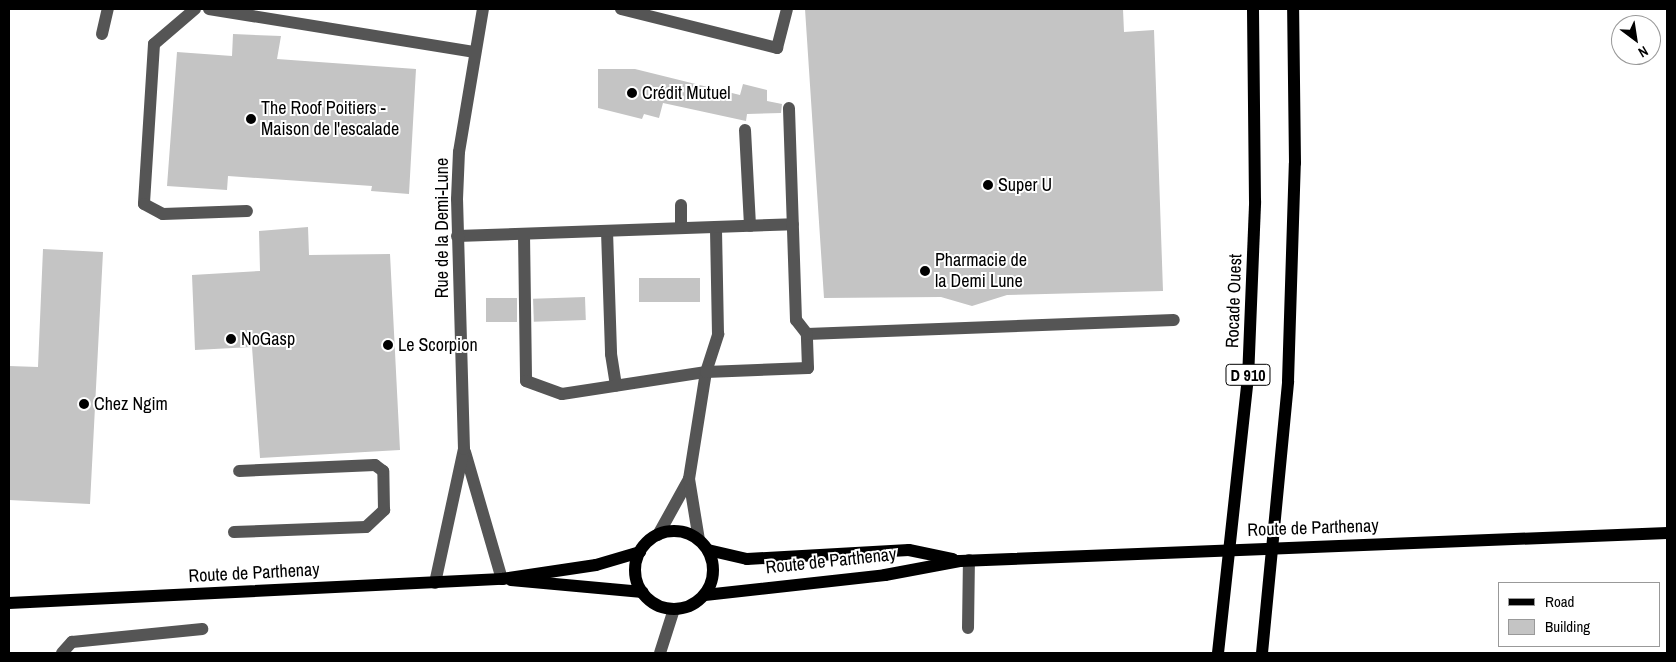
<!DOCTYPE html>
<html>
<head>
<meta charset="utf-8">
<style>
	body { margin:0 }
	#map { position:relative; width:1676px; height:662px; overflow:hidden; background:#fff; font-family:"Archivo Narrow",sans-serif }
	div>[style] { position:absolute }
	.building>* { inset:0; background:#c4c4c4; transform-origin:0 0 }
	.minor>* { height:12px; margin:-6px; padding:0 6px; transform-origin:6px; border-radius:6px; background:#555 }
	.major>* { height:12px; margin:-6px; padding:0 6px; transform-origin:6px; border-radius:6px; background:#000 }
	.major>.ring { margin:-6px; padding:0; box-sizing:content-box; background:none; border:12px solid #000; border-radius:50% }
	.dots>* { width:14px; height:14px; translate:-50% -50%; box-sizing:border-box; border:2px solid #fff; border-radius:50% }
	span { translate:-50% -50%; white-space:nowrap; text-align:center; line-height:1.15; -webkit-text-stroke:4px #fff; paint-order:stroke }
	.shield-label span { padding:1px 4px; background:#fff; border:1px solid; border-radius:4px; -webkit-text-stroke-width:0 }
	.shield-label { font-size:16px; color:#000; font-weight:700 }
	.poi-label { font-size:18px; color:#000 }
	.left { translate:0 -50%; text-align:left }
	.street-label { font-size:18px; color:#000 }
	.frame { position:absolute; inset:0; border:10px solid #000; pointer-events:none }
	.legend { position:absolute; left:1498px; top:582px; width:162px; height:65px; box-sizing:border-box; background:#fff; border:1px solid #999; margin:0; padding:6px 9px; list-style:none; font-size:15px; color:#000 }
	.legend li { display:flex; align-items:center; gap:10px; height:25px }
	.legend b { width:25px; border:1px solid #999 }
	.north { position:absolute; left:1611px; top:15px; width:50px; height:50px; box-sizing:border-box; background:#fff; border:1px solid #999; border-radius:50%; rotate:149deg; font-size:14px; font-weight:700; line-height:20px; text-align:center; color:#000 }
	.north::after { content:''; display:block; margin:auto; width:18px; height:22px; background:#000; clip-path:polygon(50% 0,100% 100%,50% 72%,0 100%) }
</style>
</head>
<body>
<div id="map">
	<div class="building">
		<div style="clip-path:polygon(805px 9px,1123px 9px,1124px 32px,1154px 30px,1163px 291px,1007px 295px,972px 306px,941px 297px,824px 298px)"></div>
		<div style="clip-path:polygon(233px 34px,281px 36px,277px 59px,416px 69px,409px 194px,371px 191px,372px 186px,228px 176px,227px 190px,167px 186px,177px 52px,232px 56px)"></div>
		<div style="clip-path:polygon(598px 69px,635px 69px,740px 95px,743px 84px,767px 90px,767px 101px,782px 104px,781px 113px,747px 114px,746px 121px,663px 103px,659px 118px,644px 114px,642px 119px,598px 108px)"></div>
		<div style="clip-path:polygon(308px 227px,309px 255px,390px 254px,400px 450px,260px 458px,252px 347px,195px 350px,192px 275px,260px 271px,259px 231px)"></div>
		<div style="clip-path:polygon(43px 249px,103px 252px,90px 504px,9px 500px,9px 366px,38px 367px)"></div>
		<div style="left:700px;top:278px;width:24px;height:61px;rotate:90deg"></div>
		<div style="left:585px;top:297px;width:23px;height:52px;rotate:88deg"></div>
		<div style="left:517px;top:298px;width:24px;height:31px;rotate:90deg"></div>
	</div>
	<div class="minor">
		<div style="left:195px;top:9px;width:54px;rotate:139.5deg"></div>
		<div style="left:154px;top:44px;width:160px;rotate:93.6deg"></div>
		<div style="left:144px;top:204px;width:21px;rotate:28deg"></div>
		<div style="left:163px;top:214px;width:84px;rotate:-2deg"></div>
		<div style="left:209px;top:9px;width:268px;rotate:9.2deg"></div>
		<div style="left:621px;top:9px;width:161px;rotate:14deg"></div>
		<div style="left:777px;top:48px;width:40px;rotate:-75.6deg"></div>
		<div style="left:102px;top:34px;width:26px;rotate:-77deg"></div>
		<div style="left:745px;top:130px;width:96px;rotate:87deg"></div>
		<div style="left:681px;top:205px;width:23px;rotate:90deg"></div>
		<div style="left:607px;top:231px;width:123px;rotate:88.1deg"></div>
		<div style="left:611px;top:354px;width:32px;rotate:81deg"></div>
		<div style="left:524px;top:234px;width:147px;rotate:89.2deg"></div>
		<div style="left:526px;top:381px;width:38px;rotate:20deg"></div>
		<div style="left:562px;top:394px;width:146px;rotate:-8.7deg"></div>
		<div style="left:706px;top:372px;width:40px;rotate:-72deg"></div>
		<div style="left:718px;top:334px;width:107px;rotate:-91.1deg"></div>
		<div style="left:457px;top:236px;width:336px;rotate:-2deg"></div>
		<div style="left:807px;top:334px;width:367px;rotate:-2.2deg"></div>
		<div style="left:465px;top:452px;width:132px;rotate:73.8deg"></div>
		<div style="left:234px;top:532px;width:132px;rotate:-2.2deg"></div>
		<div style="left:366px;top:527px;width:25px;rotate:-43deg"></div>
		<div style="left:384px;top:510px;width:39px;rotate:-91deg"></div>
		<div style="left:383px;top:471px;width:10px;rotate:-143deg"></div>
		<div style="left:375px;top:465px;width:136px;rotate:177.5deg"></div>
		<div style="left:658px;top:535px;width:64px;rotate:-61deg"></div>
		<div style="left:699px;top:540px;width:62px;rotate:-99.3deg"></div>
		<div style="left:689px;top:479px;width:108px;rotate:-81deg"></div>
		<div style="left:706px;top:372px;width:102px;rotate:-2.2deg"></div>
		<div style="left:808px;top:368px;width:34px;rotate:-92deg"></div>
		<div style="left:807px;top:334px;width:18px;rotate:-128deg"></div>
		<div style="left:796px;top:320px;width:212px;rotate:-91.9deg"></div>
		<div style="left:435px;top:583px;width:137px;rotate:-77.8deg"></div>
		<div style="left:464px;top:449px;width:250px;rotate:-91.6deg"></div>
		<div style="left:457px;top:199px;width:47px;rotate:-87.6deg"></div>
		<div style="left:459px;top:152px;width:145px;rotate:-80.5deg"></div>
		<div style="left:968px;top:628px;width:68px;rotate:-89.2deg"></div>
		<div style="left:62px;top:653px;width:15px;rotate:-48deg"></div>
		<div style="left:72px;top:642px;width:131px;rotate:-5.7deg"></div>
		<div style="left:660px;top:653px;width:46px;rotate:-72.3deg"></div>
	</div>
	<div class="major">
		<div class="ring" style="left:635px;top:531px;width:66px;height:66px"></div>
		<div style="left:708px;top:550px;width:40px;rotate:13deg"></div>
		<div style="left:747px;top:559px;width:162px;rotate:-3.2deg"></div>
		<div style="left:909px;top:550px;width:45px;rotate:11.6deg"></div>
		<div style="left:511px;top:580px;width:132px;rotate:5.2deg"></div>
		<div style="left:705px;top:595px;width:181px;rotate:-6.3deg"></div>
		<div style="left:885px;top:575px;width:76px;rotate:-10.6deg"></div>
		<div style="left:960px;top:561px;width:708px;rotate:-2.27deg"></div>
		<div style="left:9px;top:603px;width:494px;rotate:-2.8deg"></div>
		<div style="left:502px;top:579px;width:95px;rotate:-8.5deg"></div>
		<div style="left:596px;top:565px;width:46px;rotate:-16.5deg"></div>
		<div style="left:1218px;top:653px;width:276px;rotate:-83.8deg"></div>
		<div style="left:1248px;top:379px;width:178px;rotate:-87.7deg"></div>
		<div style="left:1255px;top:201px;width:192px;rotate:-90.6deg"></div>
		<div style="left:1262px;top:653px;width:273px;rotate:-84.5deg"></div>
		<div style="left:1288px;top:381px;width:218px;rotate:-88.2deg"></div>
		<div style="left:1295px;top:163px;width:154px;rotate:-90.7deg"></div>
	</div>
	<div class="dots">
		<div style="left:632px;top:93px;background:#000"></div>
		<div style="left:251px;top:119px;background:#000"></div>
		<div style="left:988px;top:185px;background:#000"></div>
		<div style="left:925px;top:271px;background:#000"></div>
		<div style="left:231px;top:339px;background:#000"></div>
		<div style="left:388px;top:345px;background:#000"></div>
		<div style="left:84px;top:404px;background:#000"></div>
	</div>
	<div class="shield-label">
		<span style="left:1248px;top:375px">D 910</span>
	</div>
	<div class="poi-label">
		<span class="left" style="left:642px;top:93px">Crédit Mutuel</span>
		<span class="left" style="left:261px;top:119px">The Roof Poitiers -<br>Maison de l'escalade</span>
		<span class="left" style="left:998px;top:185px">Super U</span>
		<span class="left" style="left:935px;top:271px">Pharmacie de<br>la Demi Lune</span>
		<span class="left" style="left:241px;top:339px">NoGasp</span>
		<span class="left" style="left:398px;top:345px">Le Scorpion</span>
		<span class="left" style="left:94px;top:404px">Chez Ngim</span>
	</div>
	<div class="street-label">
		<span style="left:442px;top:228px;rotate:-90deg">Rue de la Demi-Lune</span>
		<span style="left:1234px;top:301px;rotate:-88deg">Rocade Ouest</span>
		<span style="left:1313px;top:528px;rotate:-2deg">Route de Parthenay</span>
		<span style="left:831px;top:561px;rotate:-6deg">Route de Parthenay</span>
		<span style="left:254px;top:573px;rotate:-3deg">Route de Parthenay</span>
	</div>
	<div class="frame"></div>
	<ul class="legend">
	<li><b style="height:6px;background:#000"></b>Road</li>
	<li><b style="height:14px;background:#c4c4c4"></b>Building</li>
	</ul>
	<div class="north">N</div>
</div>
</body>
</html>
